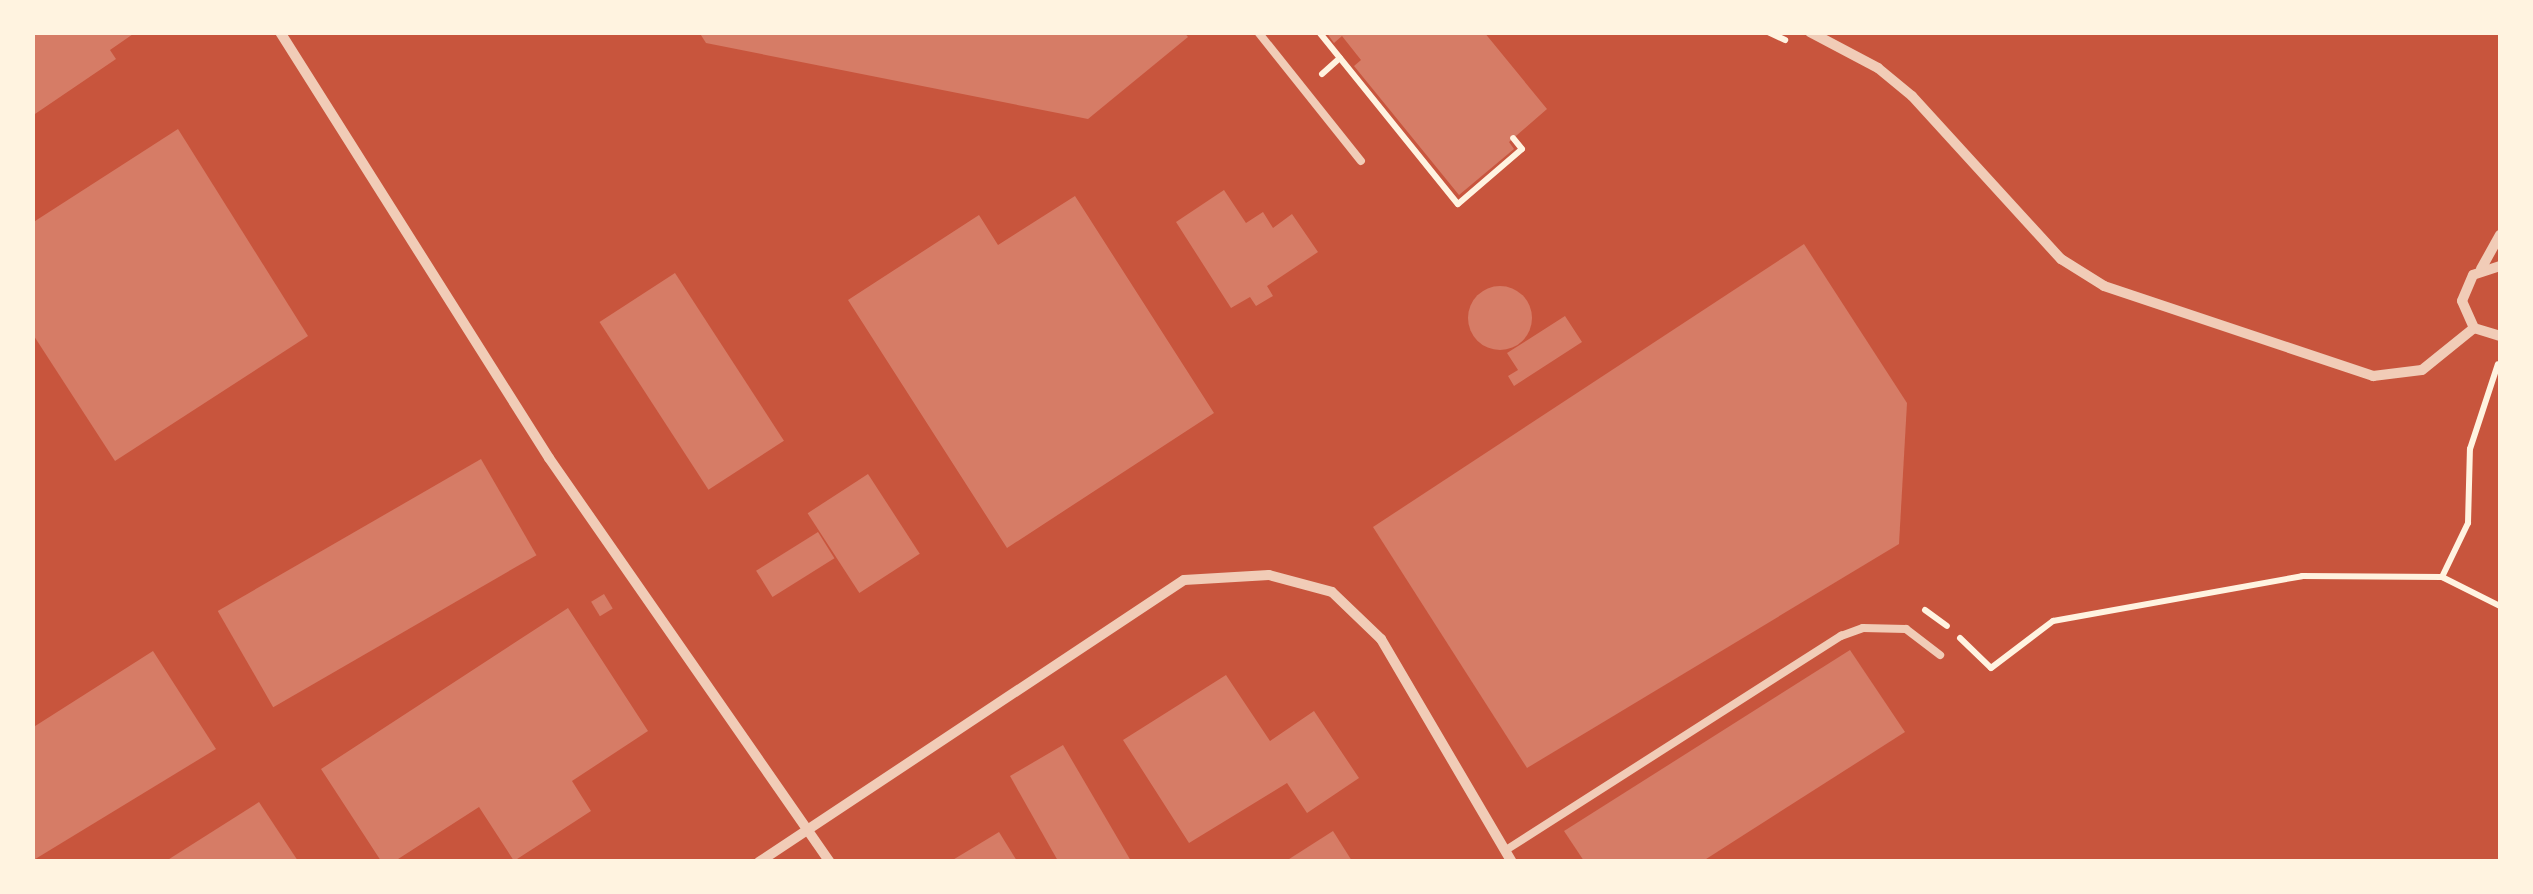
<!DOCTYPE html>
<html>
<head>
<meta charset="utf-8">
<style>
	body { margin:0 }
	#map { position:relative; width:2533px; height:894px; overflow:hidden; background:#c8553d; font-family:Roboto,sans-serif }
	div>[style] { position:absolute }
	.building>* { inset:0; background:#d67c66; transform-origin:0 0 }
	.round { border-radius:50% }
	.path>* { height:6px; margin:-3px; padding:0 3px; transform-origin:3px; border-radius:3px; background:#fff3e0 }
	.service>* { height:8px; margin:-4px; padding:0 4px; transform-origin:4px; border-radius:4px; background:#f1ccb7 }
	.minor>* { height:10px; margin:-5px; padding:0 5px; transform-origin:5px; border-radius:5px; background:#f1ccb7 }
	span { translate:-50% -50%; white-space:nowrap; text-align:center; line-height:1.15; -webkit-text-stroke:10px #fff3e0; paint-order:stroke }
	.frame { position:absolute; inset:0; border:35px solid #fff3e0; pointer-events:none }
</style>
</head>
<body>
<div id="map">
	<div class="building">
		<div style="clip-path:polygon(32px 32px,136px 32px,110px 50px,116px 59px,32px 116px)"></div>
		<div style="clip-path:polygon(699px 32px,1184px 32px,1188px 37px,1088px 119px,706px 43px)"></div>
		<div style="clip-path:polygon(1326px 32px,1484px 32px,1547px 109px,1509px 142px,1514px 149px,1459px 195px,1354px 66px,1361px 60px,1342px 36px,1334px 43px)"></div>
		<div style="clip-path:polygon(178px 129px,308px 336px,115px 461px,32px 333px,32px 223px)"></div>
		<div style="clip-path:polygon(1224px 190px,1246px 223px,1263px 212px,1273px 228px,1292px 214px,1318px 252px,1267px 286px,1273px 296px,1256px 306px,1250px 297px,1231px 308px,1176px 222px)"></div>
		<div style="clip-path:polygon(1075px 196px,1214px 413px,1007px 548px,848px 300px,979px 215px,998px 245px)"></div>
		<div style="clip-path:polygon(1804px 244px,1907px 403px,1899px 544px,1527px 768px,1373px 527px)"></div>
		<div style="left:675px;top:273px;width:200px;height:90px;rotate:57deg"></div>
		<div class="round" style="left:1468px;top:286px;width:64px;height:64px"></div>
		<div style="clip-path:polygon(1565px 316px,1582px 342px,1514px 386px,1508px 376px,1518px 370px,1507px 353px)"></div>
		<div style="left:481px;top:459px;width:111px;height:304px;rotate:60deg"></div>
		<div style="left:868px;top:474px;width:95px;height:72px;rotate:57deg"></div>
		<div style="left:818px;top:532px;width:31px;height:73px;rotate:58deg"></div>
		<div style="left:604px;top:594px;width:17px;height:15px;rotate:59deg"></div>
		<div style="clip-path:polygon(568px 608px,648px 731px,572px 781px,591px 811px,514px 861px,479px 807px,395px 861px,381px 861px,321px 769px)"></div>
		<div style="clip-path:polygon(1850px 650px,1905px 732px,1703px 861px,1584px 861px,1564px 831px)"></div>
		<div style="clip-path:polygon(153px 651px,216px 749px,32px 861px,32px 728px)"></div>
		<div style="clip-path:polygon(1226px 675px,1270px 741px,1314px 711px,1359px 778px,1307px 813px,1287px 783px,1189px 843px,1123px 740px)"></div>
		<div style="clip-path:polygon(1063px 745px,1131px 861px,1058px 861px,1010px 776px)"></div>
		<div style="clip-path:polygon(259px 802px,298px 861px,166px 861px)"></div>
		<div style="clip-path:polygon(1333px 831px,1352px 861px,1286px 861px)"></div>
		<div style="clip-path:polygon(999px 832px,1017px 861px,951px 861px)"></div>
	</div>
	<div class="path">
		<div style="left:1319px;top:32px;width:221px;rotate:51.1deg"></div>
		<div style="left:1458px;top:204px;width:84px;rotate:-40.7deg"></div>
		<div style="left:1522px;top:149px;width:14px;rotate:-129deg"></div>
		<div style="left:1768px;top:32px;width:19px;rotate:25deg"></div>
		<div style="left:1322px;top:74px;width:24px;rotate:-42deg"></div>
		<div style="left:2442px;top:577px;width:65px;rotate:26.6deg"></div>
		<div style="left:1925px;top:610px;width:27px;rotate:36deg"></div>
		<div style="left:1960px;top:638px;width:43px;rotate:44.1deg"></div>
		<div style="left:1991px;top:668px;width:78px;rotate:-37.2deg"></div>
		<div style="left:2053px;top:621px;width:253px;rotate:-10.2deg"></div>
		<div style="left:2302px;top:576px;width:140px;rotate:0.4deg"></div>
		<div style="left:2442px;top:577px;width:60px;rotate:-64.3deg"></div>
		<div style="left:2468px;top:523px;width:74px;rotate:-88.5deg"></div>
		<div style="left:2470px;top:449px;width:89px;rotate:-71.8deg"></div>
	</div>
	<div class="service">
		<div style="left:1258px;top:32px;width:165px;rotate:51.4deg"></div>
		<div style="left:1506px;top:850px;width:398px;rotate:-32.6deg"></div>
		<div style="left:1841px;top:636px;width:23px;rotate:-20deg"></div>
		<div style="left:1863px;top:628px;width:43px;rotate:1.3deg"></div>
		<div style="left:1906px;top:629px;width:43px;rotate:37.4deg"></div>
	</div>
	<div class="minor">
		<div style="left:280px;top:32px;width:504px;rotate:57.73deg"></div>
		<div style="left:549px;top:458px;width:492px;rotate:55.2deg"></div>
		<div style="left:1810px;top:32px;width:77px;rotate:27.9deg"></div>
		<div style="left:1878px;top:68px;width:44px;rotate:39.5deg"></div>
		<div style="left:1912px;top:96px;width:221px;rotate:47.6deg"></div>
		<div style="left:2061px;top:259px;width:51px;rotate:32.1deg"></div>
		<div style="left:2104px;top:286px;width:284px;rotate:18.5deg"></div>
		<div style="left:2373px;top:376px;width:49px;rotate:-7deg"></div>
		<div style="left:2422px;top:370px;width:67px;rotate:-38.9deg"></div>
		<div style="left:2500px;top:266px;width:28px;rotate:162deg"></div>
		<div style="left:2473px;top:275px;width:28px;rotate:113deg"></div>
		<div style="left:2462px;top:301px;width:30px;rotate:66deg"></div>
		<div style="left:2474px;top:328px;width:27px;rotate:17deg"></div>
		<div style="left:2481px;top:269px;width:39px;rotate:-61deg"></div>
		<div style="left:759px;top:862px;width:510px;rotate:-33.57deg"></div>
		<div style="left:1184px;top:580px;width:85px;rotate:-3.4deg"></div>
		<div style="left:1269px;top:575px;width:65px;rotate:15.1deg"></div>
		<div style="left:1332px;top:592px;width:68px;rotate:43.8deg"></div>
		<div style="left:1381px;top:639px;width:259px;rotate:59.6deg"></div>
	</div>
	<div class="frame"></div>
</div>
</body>
</html>
